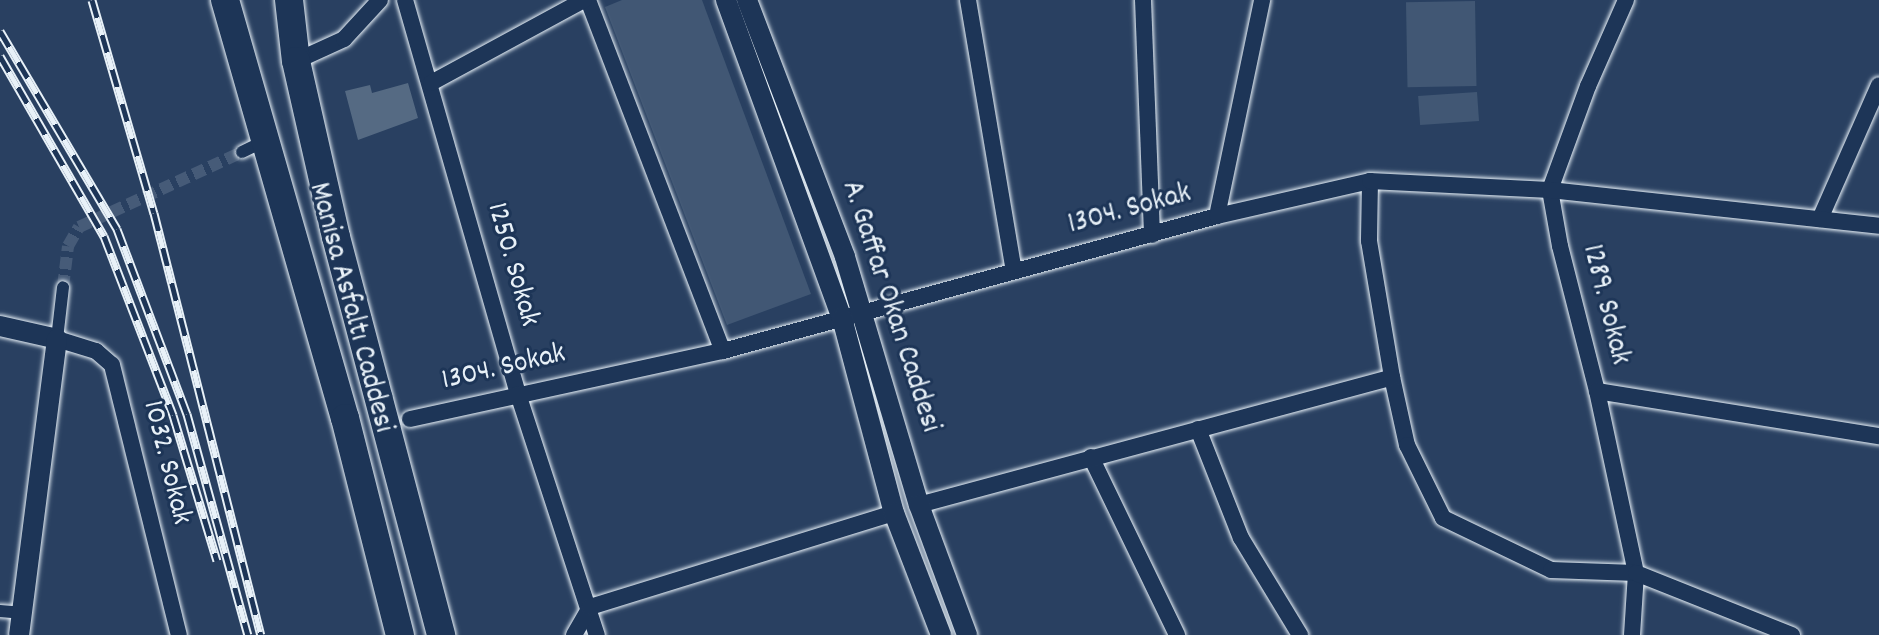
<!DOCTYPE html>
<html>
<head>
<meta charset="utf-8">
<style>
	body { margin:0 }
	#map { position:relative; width:1879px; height:635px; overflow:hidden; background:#294061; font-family:Dekko,sans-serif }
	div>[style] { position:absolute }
	.green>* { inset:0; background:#415774; transform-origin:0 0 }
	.building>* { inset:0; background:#556a83 }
	.pedestrian-tunnel>* { height:12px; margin-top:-6px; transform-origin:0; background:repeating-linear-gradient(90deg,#465b78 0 12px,transparent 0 18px) }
	.roads { filter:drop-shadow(0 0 2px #e8f1f8) drop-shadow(0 0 2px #e8f1f8) }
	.pedestrian>* { height:12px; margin:-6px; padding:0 6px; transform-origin:6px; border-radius:6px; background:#1d3557 }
	.minor>* { height:16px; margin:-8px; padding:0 8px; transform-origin:8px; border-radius:8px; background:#1d3557 }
	.tertiary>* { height:20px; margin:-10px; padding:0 10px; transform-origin:10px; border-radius:10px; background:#1d3557 }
	.trunk>* { height:28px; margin:-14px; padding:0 14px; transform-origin:14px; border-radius:14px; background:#1d3557 }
	.rail>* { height:9px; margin-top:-4.5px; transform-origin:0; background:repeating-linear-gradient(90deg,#1d3557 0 18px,#e8f1f8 0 36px); box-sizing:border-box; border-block:2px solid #e8f1f8 }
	span { translate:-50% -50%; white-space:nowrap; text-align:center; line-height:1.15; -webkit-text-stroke:6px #1d3557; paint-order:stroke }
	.street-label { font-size:30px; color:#e8f1f8 }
</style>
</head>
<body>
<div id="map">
	<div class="green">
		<div style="clip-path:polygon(622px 0,702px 0,811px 294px,727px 325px,605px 7px)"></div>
		<div style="left:1475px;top:1px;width:85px;height:69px;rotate:89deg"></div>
		<div style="left:1477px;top:92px;width:29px;height:59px;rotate:86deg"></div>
	</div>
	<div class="building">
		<div style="clip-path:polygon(408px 83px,418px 118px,358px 140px,345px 91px,370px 85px,372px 93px)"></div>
	</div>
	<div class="pedestrian-tunnel">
		<div style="left:63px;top:287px;width:41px;rotate:-83deg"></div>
		<div style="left:68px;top:246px;width:22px;rotate:-60deg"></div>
		<div style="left:79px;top:227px;width:179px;rotate:-24.7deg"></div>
	</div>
	<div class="roads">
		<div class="pedestrian">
			<div style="left:242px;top:152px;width:25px;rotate:-26deg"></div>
			<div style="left:57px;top:339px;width:52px;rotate:-83.4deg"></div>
			<div style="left:0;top:611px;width:21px;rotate:5deg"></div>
		</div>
		<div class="minor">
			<div style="left:405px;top:0;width:410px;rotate:74deg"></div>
			<div style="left:518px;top:394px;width:254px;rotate:71.9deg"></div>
			<div style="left:588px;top:0;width:376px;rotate:69deg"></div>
			<div style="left:968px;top:0;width:275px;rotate:80.4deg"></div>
			<div style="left:1143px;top:0;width:235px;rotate:87.8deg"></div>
			<div style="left:1626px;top:0;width:94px;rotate:113.8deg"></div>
			<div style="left:1588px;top:86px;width:111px;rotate:110.1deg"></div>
			<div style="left:1550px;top:190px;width:57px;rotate:79.9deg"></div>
			<div style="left:1560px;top:246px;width:150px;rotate:75.7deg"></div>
			<div style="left:1597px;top:391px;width:186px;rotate:77.9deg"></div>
			<div style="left:1636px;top:573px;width:62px;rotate:93.7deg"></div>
			<div style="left:296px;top:61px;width:53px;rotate:-24.6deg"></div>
			<div style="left:344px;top:39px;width:53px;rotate:-47.3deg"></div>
			<div style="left:431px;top:83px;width:174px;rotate:-28.5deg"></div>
			<div style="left:1370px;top:181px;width:60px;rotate:91deg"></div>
			<div style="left:1369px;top:241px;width:138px;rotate:80.4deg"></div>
			<div style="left:1392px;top:377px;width:70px;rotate:77.6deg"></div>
			<div style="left:1407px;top:445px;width:81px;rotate:63.7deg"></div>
			<div style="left:1443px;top:518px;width:120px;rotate:25.7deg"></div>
			<div style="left:1551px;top:570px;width:85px;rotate:2deg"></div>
			<div style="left:1636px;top:573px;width:168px;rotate:21.7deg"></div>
			<div style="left:1217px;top:216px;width:221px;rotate:-78.2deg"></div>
			<div style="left:1820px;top:219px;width:146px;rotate:-66.2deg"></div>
			<div style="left:57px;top:339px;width:41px;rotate:17.1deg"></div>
			<div style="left:96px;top:351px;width:21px;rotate:41deg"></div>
			<div style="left:112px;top:365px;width:278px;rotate:76.1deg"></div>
			<div style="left:1597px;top:391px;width:286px;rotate:9.1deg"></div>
			<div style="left:410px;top:419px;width:320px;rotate:-12.3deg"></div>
			<div style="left:723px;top:351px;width:512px;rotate:-15.28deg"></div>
			<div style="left:1217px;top:216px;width:157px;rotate:-12.9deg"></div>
			<div style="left:1370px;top:181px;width:180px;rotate:2.9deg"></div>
			<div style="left:1550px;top:190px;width:331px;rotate:6.2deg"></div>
			<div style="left:1198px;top:429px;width:117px;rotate:68.5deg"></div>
			<div style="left:1241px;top:538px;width:114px;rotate:58.7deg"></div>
			<div style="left:1091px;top:457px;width:198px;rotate:64.2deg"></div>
			<div style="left:919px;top:505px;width:490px;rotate:-15.1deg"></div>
			<div style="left:574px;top:635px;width:32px;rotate:-60deg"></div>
			<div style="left:590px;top:607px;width:318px;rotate:-17.2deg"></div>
		</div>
		<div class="tertiary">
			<div style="left:726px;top:0;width:338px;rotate:70deg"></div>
			<div style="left:842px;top:318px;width:202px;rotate:75.1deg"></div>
			<div style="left:894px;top:513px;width:131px;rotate:68.9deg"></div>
			<div style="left:747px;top:0;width:275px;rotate:69.1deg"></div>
			<div style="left:845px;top:257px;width:259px;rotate:73.4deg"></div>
			<div style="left:919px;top:505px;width:139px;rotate:69.7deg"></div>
			<div style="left:0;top:326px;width:58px;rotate:12.8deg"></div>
			<div style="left:57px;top:339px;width:298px;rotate:97.3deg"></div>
		</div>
		<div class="trunk">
			<div style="left:225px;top:0;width:435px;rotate:74deg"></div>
			<div style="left:345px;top:418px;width:224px;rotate:75.8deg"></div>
			<div style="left:289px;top:0;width:61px;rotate:83.5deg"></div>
			<div style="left:296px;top:61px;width:180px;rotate:77.2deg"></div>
			<div style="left:336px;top:237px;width:412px;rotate:75.2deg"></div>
		</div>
	</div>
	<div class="rail">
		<div style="left:92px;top:0;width:222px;rotate:73.8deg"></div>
		<div style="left:154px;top:213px;width:435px;rotate:75.8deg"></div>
		<div style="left:0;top:31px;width:230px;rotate:59.4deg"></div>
		<div style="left:117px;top:229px;width:198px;rotate:69.3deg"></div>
		<div style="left:187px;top:414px;width:229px;rotate:74.6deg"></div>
		<div style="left:0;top:56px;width:208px;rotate:60deg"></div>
		<div style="left:104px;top:236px;width:192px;rotate:68.9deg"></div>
		<div style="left:173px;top:415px;width:152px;rotate:73.2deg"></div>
	</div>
	<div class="street-label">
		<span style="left:1130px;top:211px;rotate:-15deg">1304. Sokak</span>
		<span style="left:511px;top:265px;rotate:74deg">1250. Sokak</span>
		<span style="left:1604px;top:305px;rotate:76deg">1289. Sokak</span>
		<span style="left:889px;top:307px;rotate:72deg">A. Gaffar Okan Caddesi</span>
		<span style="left:349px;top:308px;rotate:75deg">Manisa Asfaltı Caddesi</span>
		<span style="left:504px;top:369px;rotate:-13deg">1304. Sokak</span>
		<span style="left:165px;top:463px;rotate:76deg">1032. Sokak</span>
	</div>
</div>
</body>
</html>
